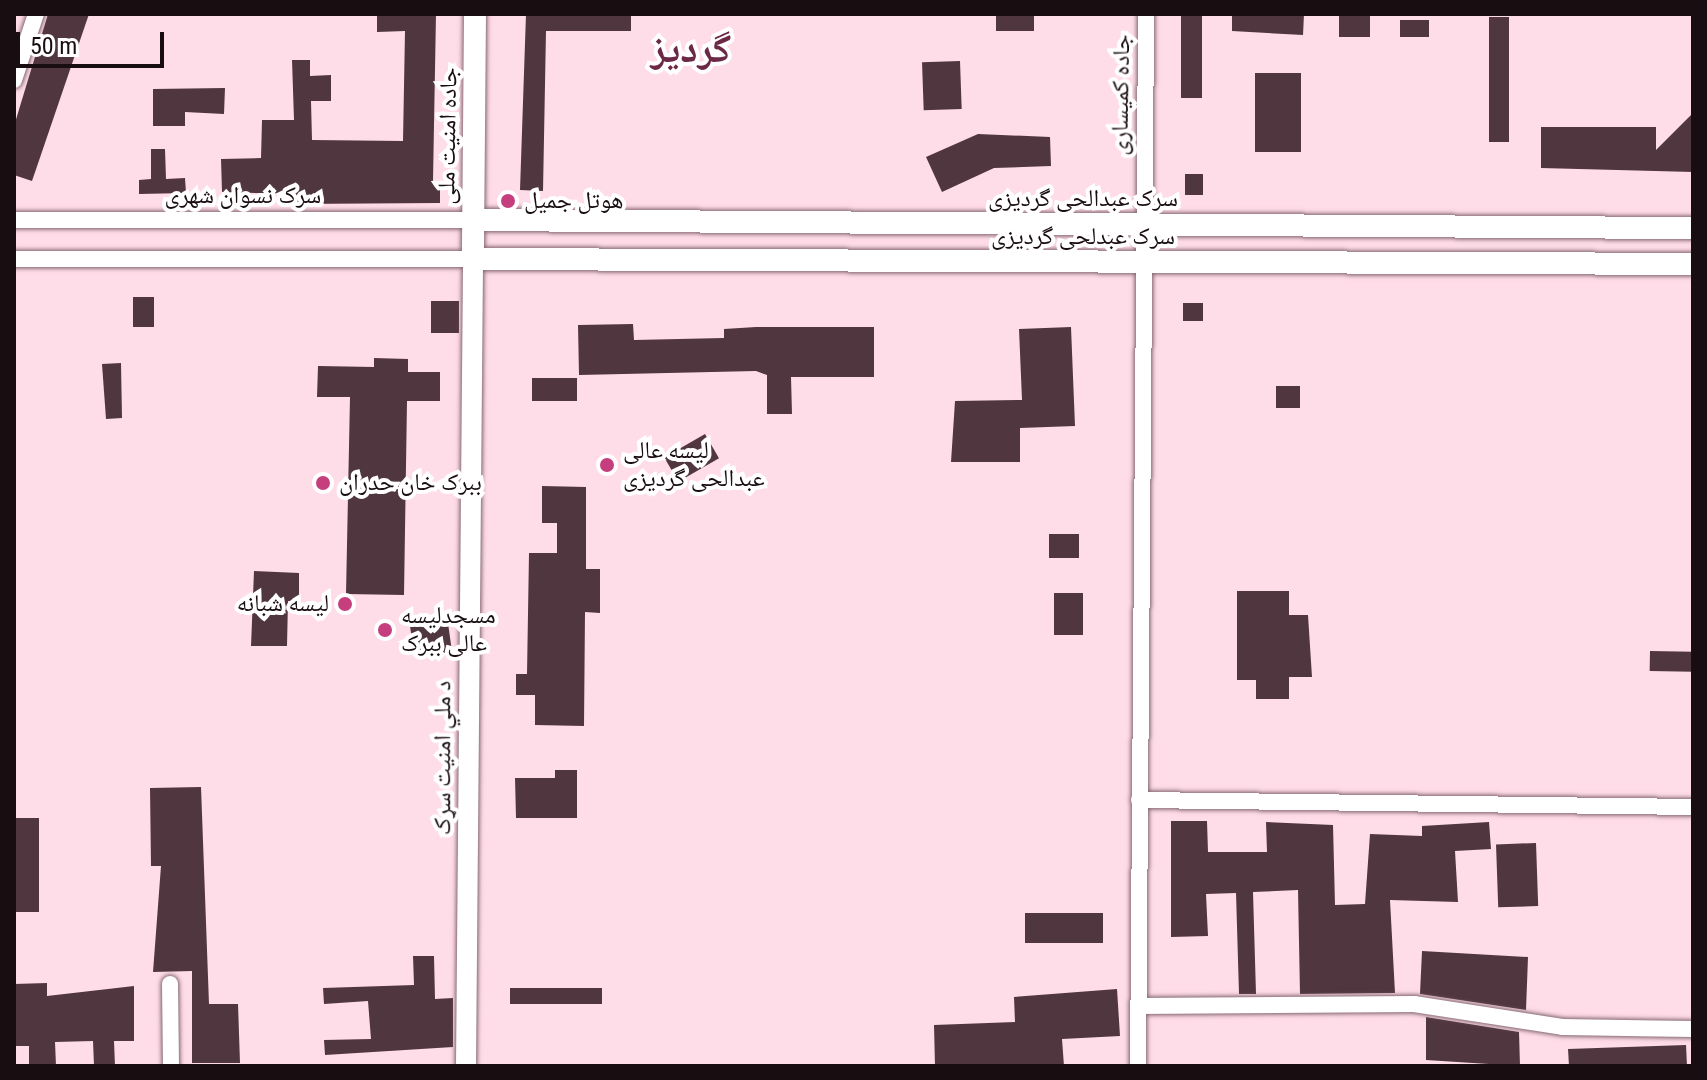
<!DOCTYPE html>
<html>
<head>
<meta charset="utf-8">
<style>
	body { margin:0 }
	#map { position:relative; width:1707px; height:1080px; overflow:hidden; background:#fedce8; font-family:"Roboto Condensed","Noto Naskh Arabic",sans-serif }
	div>[style] { position:absolute }
	.building>* { inset:0; background:#50363f; transform-origin:0 0 }
	.roads { filter:drop-shadow(0 0 2px #866973) drop-shadow(0 0 2px #866973) }
	.minor>* { height:16px; margin:-8px; padding:0 8px; transform-origin:8px; border-radius:8px; background:#fff }
	.tertiary>* { height:20px; margin:-10px; padding:0 10px; transform-origin:10px; border-radius:10px; background:#fff }
	.secondary>* { height:22px; margin:-11px; padding:0 11px; transform-origin:11px; border-radius:11px; background:#fff }
	.dots>* { width:22px; height:22px; translate:-50% -50%; box-sizing:border-box; border:4px solid #fff; border-radius:50% }
	span { translate:-50% -50%; white-space:nowrap; text-align:center; line-height:1.15; -webkit-text-stroke:8px #fff; paint-order:stroke }
	.street-label { font-size:24px; color:#180d11 }
	.poi-label { font-size:24px; color:#180d11 }
	.left { translate:0 -50%; text-align:left }
	.right { translate:-100% -50%; text-align:right }
	.town-label { font-size:40px; color:#6c2946; font-weight:700 }
	.frame { position:absolute; inset:0; border:16px solid #180d11; pointer-events:none }
	.scale { position:absolute; left:16px; top:32px; width:148px; height:36px; box-sizing:border-box; border:4px solid #180d11; border-top:0; padding-left:10px; font-size:24px; line-height:28px; white-space:nowrap; color:#180d11; -webkit-text-stroke:6px #fff; paint-order:stroke }
</style>
</head>
<body>
<div id="map">
	<div class="building">
		<div style="clip-path:polygon(48px 14px,89px 14px,32px 181px,14px 175px,14px 126px)"></div>
		<div style="clip-path:polygon(377px 14px,436px 14px,433px 181px,440px 181px,440px 203px,295px 204px,295px 194px,222px 192px,221px 159px,261px 158px,262px 120px,294px 120px,292px 60px,310px 60px,310px 76px,331px 75px,331px 101px,311px 101px,312px 140px,403px 141px,405px 31px,377px 32px)"></div>
		<div style="clip-path:polygon(526px 14px,631px 14px,631px 31px,546px 31px,543px 191px,520px 190px)"></div>
		<div style="left:996px;top:14px;width:38px;height:17px"></div>
		<div style="left:1181px;top:14px;width:21px;height:84px"></div>
		<div style="clip-path:polygon(1232px 14px,1304px 14px,1303px 35px,1232px 31px)"></div>
		<div style="left:1339px;top:14px;width:31px;height:23px"></div>
		<div style="left:1489px;top:17px;width:20px;height:125px"></div>
		<div style="left:1400px;top:20px;width:29px;height:17px"></div>
		<div style="left:960px;top:61px;width:48px;height:38px;rotate:88deg"></div>
		<div style="left:1255px;top:73px;width:46px;height:79px"></div>
		<div style="clip-path:polygon(225px 88px,224px 114px,185px 112px,185px 126px,153px 126px,153px 89px)"></div>
		<div style="clip-path:polygon(1693px 113px,1693px 172px,1541px 168px,1541px 127px,1656px 127px,1656px 150px)"></div>
		<div style="clip-path:polygon(978px 134px,1050px 137px,1051px 166px,994px 168px,942px 192px,926px 157px)"></div>
		<div style="clip-path:polygon(151px 149px,165px 149px,166px 179px,185px 178px,186px 193px,139px 194px,139px 180px,151px 179px)"></div>
		<div style="left:1185px;top:174px;width:18px;height:21px"></div>
		<div style="left:133px;top:297px;width:21px;height:30px"></div>
		<div style="left:459px;top:301px;width:32px;height:28px;rotate:90deg"></div>
		<div style="left:1183px;top:303px;width:20px;height:18px"></div>
		<div style="clip-path:polygon(633px 324px,634px 340px,724px 338px,724px 329px,756px 327px,874px 327px,874px 377px,791px 377px,792px 414px,767px 414px,767px 375px,756px 371px,579px 375px,578px 325px)"></div>
		<div style="clip-path:polygon(1071px 327px,1075px 426px,1020px 428px,1020px 462px,951px 462px,955px 401px,1022px 400px,1019px 329px)"></div>
		<div style="clip-path:polygon(374px 358px,408px 359px,408px 372px,440px 372px,440px 401px,407px 401px,404px 595px,346px 594px,350px 397px,317px 397px,318px 366px,374px 367px)"></div>
		<div style="clip-path:polygon(121px 363px,122px 418px,106px 419px,102px 364px)"></div>
		<div style="left:532px;top:378px;width:45px;height:23px"></div>
		<div style="left:1276px;top:386px;width:24px;height:22px"></div>
		<div style="left:705px;top:434px;width:28px;height:47px;rotate:60deg"></div>
		<div style="clip-path:polygon(542px 486px,586px 487px,586px 569px,600px 569px,600px 613px,585px 612px,584px 726px,535px 725px,535px 695px,516px 695px,516px 674px,527px 674px,529px 553px,557px 553px,557px 523px,542px 523px)"></div>
		<div style="left:1049px;top:534px;width:30px;height:24px"></div>
		<div style="clip-path:polygon(254px 571px,299px 573px,299px 601px,288px 601px,287px 646px,251px 646px)"></div>
		<div style="clip-path:polygon(1237px 591px,1289px 591px,1289px 615px,1308px 615px,1312px 677px,1289px 677px,1289px 699px,1256px 699px,1256px 680px,1237px 680px)"></div>
		<div style="left:1054px;top:593px;width:29px;height:42px"></div>
		<div style="left:447px;top:616px;width:36px;height:38px;rotate:82deg"></div>
		<div style="left:1650px;top:651px;width:43px;height:20px;rotate:1deg"></div>
		<div style="clip-path:polygon(555px 770px,577px 770px,577px 818px,516px 818px,515px 778px,555px 778px)"></div>
		<div style="clip-path:polygon(201px 787px,209px 1004px,238px 1004px,240px 1063px,192px 1063px,192px 971px,153px 972px,161px 866px,151px 866px,150px 788px)"></div>
		<div style="left:14px;top:818px;width:25px;height:94px"></div>
		<div style="clip-path:polygon(1171px 821px,1207px 821px,1208px 852px,1267px 852px,1266px 822px,1333px 825px,1335px 905px,1365px 904px,1370px 834px,1422px 836px,1422px 826px,1489px 822px,1491px 849px,1455px 851px,1458px 902px,1390px 900px,1395px 993px,1300px 994px,1298px 890px,1253px 892px,1256px 994px,1239px 994px,1236px 893px,1206px 894px,1208px 936px,1171px 937px)"></div>
		<div style="left:1536px;top:843px;width:63px;height:40px;rotate:88deg"></div>
		<div style="left:1025px;top:913px;width:78px;height:30px"></div>
		<div style="clip-path:polygon(1422px 951px,1528px 957px,1526px 1010px,1420px 994px)"></div>
		<div style="clip-path:polygon(413px 956px,434px 956px,435px 999px,453px 998px,453px 1047px,325px 1055px,324px 1040px,371px 1039px,368px 1001px,324px 1004px,323px 988px,414px 985px)"></div>
		<div style="clip-path:polygon(47px 983px,47px 996px,134px 986px,134px 1041px,114px 1041px,115px 1066px,94px 1066px,93px 1041px,55px 1042px,56px 1066px,29px 1066px,29px 1046px,14px 1046px,14px 984px)"></div>
		<div style="left:510px;top:988px;width:92px;height:16px"></div>
		<div style="clip-path:polygon(1117px 989px,1120px 1036px,1062px 1039px,1064px 1066px,935px 1066px,934px 1025px,1015px 1022px,1014px 997px)"></div>
		<div style="clip-path:polygon(1426px 1017px,1519px 1032px,1520px 1066px,1426px 1060px)"></div>
		<div style="clip-path:polygon(1686px 1045px,1687px 1066px,1569px 1066px,1568px 1049px)"></div>
	</div>
	<div class="roads">
		<div class="minor">
			<div style="left:14px;top:80px;width:70px;rotate:-71.6deg"></div>
			<div style="left:14px;top:220px;width:459px"></div>
			<div style="left:14px;top:259px;width:459px"></div>
			<div style="left:1139px;top:800px;width:554px;rotate:0.72deg"></div>
			<div style="left:170px;top:984px;width:82px;rotate:89.3deg"></div>
			<div style="left:1138px;top:1006px;width:276px;rotate:-0.4deg"></div>
			<div style="left:1414px;top:1004px;width:150px;rotate:8.8deg"></div>
			<div style="left:1562px;top:1027px;width:131px;rotate:0.9deg"></div>
			<div style="left:1138px;top:1066px;width:1052px;rotate:-89.56deg"></div>
		</div>
		<div class="tertiary">
			<div style="left:466px;top:1066px;width:807px;rotate:-89.5deg"></div>
		</div>
		<div class="secondary">
			<div style="left:475px;top:14px;width:245px;rotate:90.5deg"></div>
			<div style="left:473px;top:259px;width:1220px;rotate:0.23deg"></div>
			<div style="left:473px;top:220px;width:1220px;rotate:0.38deg"></div>
		</div>
	</div>
	<div class="dots">
		<div style="left:508px;top:201px;background:#c53e7d"></div>
		<div style="left:607px;top:465px;background:#c53e7d"></div>
		<div style="left:323px;top:483px;background:#c53e7d"></div>
		<div style="left:345px;top:604px;background:#c53e7d"></div>
		<div style="left:385px;top:630px;background:#c53e7d"></div>
	</div>
	<div class="street-label">
		<span style="left:1121px;top:95px;rotate:-89deg">جاده کمیساری</span>
		<span style="left:448px;top:136px;rotate:-89deg">جاده امنیت ملی</span>
		<span style="left:243px;top:196px">سرک نسوان شهری</span>
		<span style="left:1083px;top:199px">سرک عبدالحی گردیزی</span>
		<span style="left:1083px;top:237px">سرک عبدلحی گردیزی</span>
		<span style="left:443px;top:758px;rotate:-90deg">د ملي امنیت سړک</span>
	</div>
	<div class="poi-label">
		<span class="left" style="left:524px;top:201px">هوتل جمیل</span>
		<span class="left" style="left:623px;top:465px">لیسه عالی<br>عبدالحی گردیزی</span>
		<span class="left" style="left:339px;top:483px">ببرک خان حدران</span>
		<span class="right" style="left:329px;top:604px">لیسه شبانه</span>
		<span class="left" style="left:401px;top:630px">مسجدلیسه<br>عالی ببرک</span>
	</div>
	<div class="town-label">
		<span style="left:691px;top:49px">گردیز</span>
	</div>
	<div class="frame"></div>
	<div class="scale">50 m</div>
</div>
</body>
</html>
